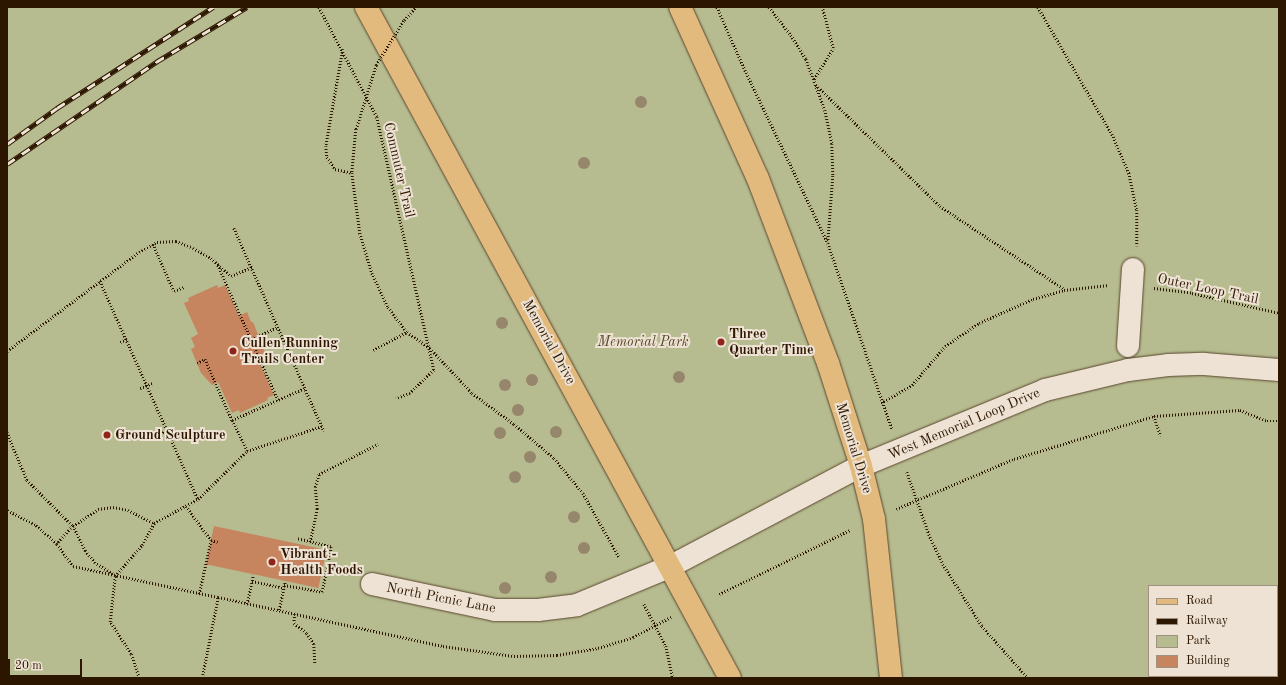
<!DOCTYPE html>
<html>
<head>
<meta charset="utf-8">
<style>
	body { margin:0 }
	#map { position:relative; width:1286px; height:685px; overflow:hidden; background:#e4d3bb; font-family:"Old Standard TT",serif }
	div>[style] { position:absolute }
	.green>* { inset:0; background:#b6bc8f }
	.building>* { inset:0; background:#c6855f; transform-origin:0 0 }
	.path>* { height:2.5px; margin-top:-1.25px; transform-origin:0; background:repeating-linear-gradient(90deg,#2d1600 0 1px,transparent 0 3px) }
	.roads { filter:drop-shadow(0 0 1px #5b452f) drop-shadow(0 0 1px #5b452f) }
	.minor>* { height:22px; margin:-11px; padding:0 11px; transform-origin:11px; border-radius:11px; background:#ede2d3 }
	.major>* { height:22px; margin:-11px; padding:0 11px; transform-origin:11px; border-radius:11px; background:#e2ba7e }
	.rail>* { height:4.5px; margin-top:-2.25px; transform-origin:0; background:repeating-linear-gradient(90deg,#ede2d3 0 9px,#2d1600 0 18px); box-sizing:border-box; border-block:1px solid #2d1600 }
	.path-bridge>* { height:2.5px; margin-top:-1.25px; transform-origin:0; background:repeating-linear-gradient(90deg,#2d1600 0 1px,transparent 0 3px) }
	.trees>* { width:12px; height:12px; margin:-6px; border-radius:50%; background:#96876c }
	.dots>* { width:11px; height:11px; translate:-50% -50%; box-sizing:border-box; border:2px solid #ede2d3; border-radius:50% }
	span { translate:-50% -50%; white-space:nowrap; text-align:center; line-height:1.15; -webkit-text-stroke:4px #ede2d3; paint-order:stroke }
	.street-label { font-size:14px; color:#2d1600 }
	.poi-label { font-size:14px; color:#2d1600; font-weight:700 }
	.left { translate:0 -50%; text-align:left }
	.park-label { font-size:14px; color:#56482b; font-style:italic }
	.frame { position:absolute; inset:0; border:8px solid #2d1600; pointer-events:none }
	.legend { position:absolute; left:1148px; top:585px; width:130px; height:92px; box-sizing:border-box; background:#ede2d3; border:1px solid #a0907f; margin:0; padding:5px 7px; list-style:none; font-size:12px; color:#2d1600 }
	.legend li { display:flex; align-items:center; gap:8px; height:20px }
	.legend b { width:20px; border:1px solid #a0907f }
	.scale { position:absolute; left:8px; top:659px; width:74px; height:18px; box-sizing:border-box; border:2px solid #2d1600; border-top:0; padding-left:5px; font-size:12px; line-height:14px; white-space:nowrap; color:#2d1600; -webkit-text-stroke:3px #ede2d3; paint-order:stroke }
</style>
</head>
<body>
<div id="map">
	<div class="green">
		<div style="clip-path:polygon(evenodd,7px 7px,1279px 7px,1279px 678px,7px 678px,7px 7px,1149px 586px,1277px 586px,1277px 676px,1149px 676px,1149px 586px)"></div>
	</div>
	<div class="building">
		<div style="clip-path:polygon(217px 285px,218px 288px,225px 285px,239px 316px,247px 312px,251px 322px,253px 322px,268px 360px,260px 364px,274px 395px,267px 398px,268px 400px,240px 413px,239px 410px,232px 413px,218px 382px,212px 385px,201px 373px,191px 349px,195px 347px,191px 338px,198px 334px,184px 303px,189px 301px,188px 298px)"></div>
		<div style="left:214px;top:526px;width:115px;height:39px;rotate:12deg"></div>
	</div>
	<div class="path">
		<div style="left:319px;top:7px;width:124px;rotate:62.2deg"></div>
		<div style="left:377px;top:117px;width:259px;rotate:77.3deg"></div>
		<div style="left:434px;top:370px;width:33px;rotate:136deg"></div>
		<div style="left:410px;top:393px;width:15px;rotate:157deg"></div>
		<div style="left:717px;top:7px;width:69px;rotate:66deg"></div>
		<div style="left:745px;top:70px;width:192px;rotate:64.4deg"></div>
		<div style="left:828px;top:243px;width:197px;rotate:71deg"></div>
		<div style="left:769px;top:7px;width:36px;rotate:52deg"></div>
		<div style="left:791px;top:35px;width:28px;rotate:58deg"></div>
		<div style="left:806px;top:59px;width:54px;rotate:69.6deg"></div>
		<div style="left:825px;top:110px;width:35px;rotate:78deg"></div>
		<div style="left:832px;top:144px;width:32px;rotate:88deg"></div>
		<div style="left:833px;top:176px;width:66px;rotate:94.3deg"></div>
		<div style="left:1038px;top:7px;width:147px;rotate:59.8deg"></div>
		<div style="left:1112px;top:134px;width:43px;rotate:66.4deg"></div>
		<div style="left:1129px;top:173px;width:38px;rotate:78deg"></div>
		<div style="left:1137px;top:210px;width:36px;rotate:90deg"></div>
		<div style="left:404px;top:20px;width:18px;rotate:-47deg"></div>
		<div style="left:343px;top:49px;width:98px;rotate:99.9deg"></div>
		<div style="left:326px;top:146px;width:11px;rotate:85deg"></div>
		<div style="left:327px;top:157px;width:14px;rotate:56deg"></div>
		<div style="left:335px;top:169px;width:17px;rotate:13deg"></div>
		<div style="left:814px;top:79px;width:36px;rotate:-58deg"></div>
		<div style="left:833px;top:48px;width:42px;rotate:-105deg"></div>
		<div style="left:816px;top:85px;width:173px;rotate:44.3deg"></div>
		<div style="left:940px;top:206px;width:149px;rotate:33.8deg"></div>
		<div style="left:356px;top:129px;width:44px;rotate:95.2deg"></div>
		<div style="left:352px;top:173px;width:61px;rotate:82.4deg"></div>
		<div style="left:360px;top:233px;width:42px;rotate:73.3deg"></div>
		<div style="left:372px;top:273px;width:38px;rotate:65deg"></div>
		<div style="left:388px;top:307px;width:31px;rotate:53deg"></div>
		<div style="left:407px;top:332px;width:28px;rotate:35deg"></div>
		<div style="left:430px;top:348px;width:62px;rotate:47deg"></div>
		<div style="left:472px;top:393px;width:52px;rotate:36.4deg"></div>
		<div style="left:514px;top:424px;width:52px;rotate:40.4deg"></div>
		<div style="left:554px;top:458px;width:45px;rotate:50.4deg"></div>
		<div style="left:583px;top:493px;width:73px;rotate:60.6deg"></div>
		<div style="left:234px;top:228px;width:222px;rotate:66.1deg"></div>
		<div style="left:153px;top:244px;width:51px;rotate:65.9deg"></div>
		<div style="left:174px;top:291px;width:11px;rotate:-22deg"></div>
		<div style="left:218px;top:265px;width:148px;rotate:66deg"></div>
		<div style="left:100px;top:281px;width:239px;rotate:65.8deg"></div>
		<div style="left:1154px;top:288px;width:38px;rotate:7deg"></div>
		<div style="left:1192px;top:293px;width:89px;rotate:12.9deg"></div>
		<div style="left:251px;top:339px;width:30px;rotate:-24deg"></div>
		<div style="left:120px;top:342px;width:8px;rotate:-23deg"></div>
		<div style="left:373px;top:350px;width:38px;rotate:-28deg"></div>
		<div style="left:7px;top:351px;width:165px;rotate:-36.9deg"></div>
		<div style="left:139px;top:252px;width:21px;rotate:-29deg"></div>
		<div style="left:157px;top:242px;width:19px;rotate:-3deg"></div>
		<div style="left:176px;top:241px;width:18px;rotate:22deg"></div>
		<div style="left:193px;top:248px;width:21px;rotate:29deg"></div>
		<div style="left:211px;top:258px;width:27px;rotate:42deg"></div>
		<div style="left:231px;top:276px;width:23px;rotate:-23deg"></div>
		<div style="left:197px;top:363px;width:9px;rotate:-27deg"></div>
		<div style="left:205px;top:359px;width:67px;rotate:66.1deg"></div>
		<div style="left:140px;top:388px;width:14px;rotate:-21deg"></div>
		<div style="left:881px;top:403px;width:36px;rotate:-30deg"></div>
		<div style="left:912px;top:385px;width:51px;rotate:-49.8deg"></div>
		<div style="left:945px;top:346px;width:41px;rotate:-34.1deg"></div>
		<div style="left:979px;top:323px;width:59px;rotate:-24deg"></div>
		<div style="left:1033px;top:299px;width:32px;rotate:-16deg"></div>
		<div style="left:1064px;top:290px;width:45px;rotate:-6.3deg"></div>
		<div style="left:1154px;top:416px;width:21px;rotate:71deg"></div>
		<div style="left:7px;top:432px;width:52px;rotate:67.4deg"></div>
		<div style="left:27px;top:480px;width:65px;rotate:45deg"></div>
		<div style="left:73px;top:526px;width:24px;rotate:132deg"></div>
		<div style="left:57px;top:544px;width:29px;rotate:-139deg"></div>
		<div style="left:35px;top:525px;width:31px;rotate:-153deg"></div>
		<div style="left:160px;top:434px;width:8px;rotate:-30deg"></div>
		<div style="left:247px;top:451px;width:34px;rotate:-116deg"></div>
		<div style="left:232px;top:420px;width:80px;rotate:-23.7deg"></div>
		<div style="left:907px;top:472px;width:69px;rotate:70.5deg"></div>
		<div style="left:930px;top:537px;width:30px;rotate:64deg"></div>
		<div style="left:943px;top:564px;width:73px;rotate:57.8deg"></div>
		<div style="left:982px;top:626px;width:69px;rotate:48.5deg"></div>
		<div style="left:186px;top:506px;width:42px;rotate:53.7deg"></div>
		<div style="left:211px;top:540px;width:7px;rotate:16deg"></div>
		<div style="left:896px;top:509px;width:128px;rotate:-23deg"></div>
		<div style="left:1014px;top:459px;width:146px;rotate:-17.1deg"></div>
		<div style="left:1154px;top:416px;width:86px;rotate:-4deg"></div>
		<div style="left:1240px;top:410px;width:29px;rotate:22deg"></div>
		<div style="left:1267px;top:421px;width:12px"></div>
		<div style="left:310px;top:542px;width:34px;rotate:-78deg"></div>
		<div style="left:317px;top:509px;width:22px;rotate:-95deg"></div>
		<div style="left:315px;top:487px;width:14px;rotate:-73deg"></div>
		<div style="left:319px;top:474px;width:66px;rotate:-27deg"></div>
		<div style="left:57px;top:544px;width:27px;rotate:54deg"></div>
		<div style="left:73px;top:566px;width:148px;rotate:12.1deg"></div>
		<div style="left:113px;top:574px;width:21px;rotate:-149deg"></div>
		<div style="left:95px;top:563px;width:16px;rotate:-130deg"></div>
		<div style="left:85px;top:551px;width:28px;rotate:-116deg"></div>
		<div style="left:73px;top:526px;width:30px;rotate:-34deg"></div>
		<div style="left:98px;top:509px;width:15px;rotate:-8deg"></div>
		<div style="left:113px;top:507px;width:15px;rotate:11deg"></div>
		<div style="left:128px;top:510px;width:29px;rotate:27deg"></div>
		<div style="left:252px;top:581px;width:33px;rotate:12deg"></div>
		<div style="left:284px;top:585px;width:39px;rotate:10deg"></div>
		<div style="left:322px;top:592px;width:46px;rotate:-78.7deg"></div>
		<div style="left:331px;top:547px;width:34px;rotate:-166deg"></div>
		<div style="left:199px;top:594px;width:55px;rotate:-77.5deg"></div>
		<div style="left:719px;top:594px;width:146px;rotate:-26deg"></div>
		<div style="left:247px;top:604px;width:30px;rotate:-78deg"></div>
		<div style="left:644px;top:604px;width:47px;rotate:62.4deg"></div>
		<div style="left:666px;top:646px;width:33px;rotate:78deg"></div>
		<div style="left:279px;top:610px;width:29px;rotate:-78deg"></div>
		<div style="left:295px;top:614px;width:9px;rotate:96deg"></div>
		<div style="left:294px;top:623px;width:16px;rotate:38deg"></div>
		<div style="left:307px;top:633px;width:13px;rotate:58deg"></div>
		<div style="left:314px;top:644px;width:19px;rotate:87deg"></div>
		<div style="left:139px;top:678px;width:25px;rotate:-108deg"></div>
		<div style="left:131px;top:654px;width:38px;rotate:-123deg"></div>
		<div style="left:110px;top:622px;width:46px;rotate:-83.8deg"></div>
		<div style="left:115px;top:576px;width:41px;rotate:-48.9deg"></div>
		<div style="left:142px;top:545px;width:25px;rotate:-61deg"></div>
		<div style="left:154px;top:523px;width:50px;rotate:-28.6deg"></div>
		<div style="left:198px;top:499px;width:69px;rotate:-44.4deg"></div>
		<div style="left:247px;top:451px;width:79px;rotate:-18.4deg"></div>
		<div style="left:202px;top:678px;width:83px;rotate:-78.8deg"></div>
		<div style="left:218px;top:597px;width:230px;rotate:12.3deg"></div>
		<div style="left:443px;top:646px;width:72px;rotate:8deg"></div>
		<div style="left:514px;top:656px;width:43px;rotate:-1.3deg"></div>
		<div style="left:557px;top:655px;width:42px;rotate:-9.7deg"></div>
		<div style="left:598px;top:648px;width:37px;rotate:-17deg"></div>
		<div style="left:633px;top:637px;width:43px;rotate:-27.8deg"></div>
	</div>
	<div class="roads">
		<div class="minor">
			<div style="left:1128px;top:346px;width:77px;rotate:-86.3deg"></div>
			<div style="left:372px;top:584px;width:126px;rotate:11.9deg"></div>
			<div style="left:495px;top:610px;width:43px"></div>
			<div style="left:538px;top:610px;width:39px;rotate:-7deg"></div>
			<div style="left:577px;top:605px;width:102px;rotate:-22.5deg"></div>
			<div style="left:671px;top:566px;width:215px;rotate:-27.8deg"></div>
			<div style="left:861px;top:466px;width:199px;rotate:-22.4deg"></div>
			<div style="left:1045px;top:390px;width:85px;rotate:-13.5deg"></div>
			<div style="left:1128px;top:370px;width:40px;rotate:-7.1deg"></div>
			<div style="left:1168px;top:365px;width:36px;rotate:-2deg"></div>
			<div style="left:1204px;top:364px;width:75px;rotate:4.6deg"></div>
		</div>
		<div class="major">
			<div style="left:366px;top:7px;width:763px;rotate:61.52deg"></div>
			<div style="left:680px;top:7px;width:189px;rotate:65.6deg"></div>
			<div style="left:758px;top:179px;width:197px;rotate:69.2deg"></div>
			<div style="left:828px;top:363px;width:108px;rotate:72.2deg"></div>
			<div style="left:861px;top:466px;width:55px;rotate:76.2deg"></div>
			<div style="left:874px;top:519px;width:160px;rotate:83.9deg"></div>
		</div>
	</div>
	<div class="rail">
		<div style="left:7px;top:144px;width:62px;rotate:-35.8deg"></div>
		<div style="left:57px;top:108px;width:186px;rotate:-32.9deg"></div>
		<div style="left:7px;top:164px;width:181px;rotate:-34.4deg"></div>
		<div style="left:156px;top:62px;width:106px;rotate:-31.1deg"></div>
	</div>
	<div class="path-bridge">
		<div style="left:356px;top:129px;width:67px;rotate:-72.6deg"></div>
		<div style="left:376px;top:65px;width:53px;rotate:-58.1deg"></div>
	</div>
	<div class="trees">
		<div style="left:641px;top:102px"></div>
		<div style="left:584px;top:163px"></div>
		<div style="left:502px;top:323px"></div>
		<div style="left:679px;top:377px"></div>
		<div style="left:532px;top:380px"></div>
		<div style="left:505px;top:385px"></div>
		<div style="left:518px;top:410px"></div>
		<div style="left:556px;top:432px"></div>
		<div style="left:500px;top:433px"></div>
		<div style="left:530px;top:457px"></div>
		<div style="left:515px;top:477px"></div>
		<div style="left:574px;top:517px"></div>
		<div style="left:584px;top:548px"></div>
		<div style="left:551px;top:577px"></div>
		<div style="left:505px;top:588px"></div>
	</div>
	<div class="dots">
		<div style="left:721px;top:342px;background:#8f2418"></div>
		<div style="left:233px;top:351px;background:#8f2418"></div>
		<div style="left:107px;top:435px;background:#8f2418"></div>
		<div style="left:272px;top:562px;background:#8f2418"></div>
	</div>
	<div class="street-label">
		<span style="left:399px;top:170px;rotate:77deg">Commuter Trail</span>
		<span style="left:1208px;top:289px;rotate:12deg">Outer Loop Trail</span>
		<span style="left:549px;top:342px;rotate:61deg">Memorial Drive</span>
		<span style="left:964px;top:424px;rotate:-23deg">West Memorial Loop Drive</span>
		<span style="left:854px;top:448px;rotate:73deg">Memorial Drive</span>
		<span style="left:441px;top:598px;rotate:11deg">North Picnic Lane</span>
	</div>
	<div class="poi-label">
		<span class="left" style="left:729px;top:342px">Three<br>Quarter Time</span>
		<span class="left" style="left:241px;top:351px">Cullen Running<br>Trails Center</span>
		<span class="left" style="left:115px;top:435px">Ground Sculpture</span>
		<span class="left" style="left:280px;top:562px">Vibrant -<br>Health Foods</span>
	</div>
	<div class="park-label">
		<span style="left:643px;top:342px">Memorial Park</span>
	</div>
	<div class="frame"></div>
	<ul class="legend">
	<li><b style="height:5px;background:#e2ba7e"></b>Road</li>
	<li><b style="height:5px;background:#2d1600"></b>Railway</li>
	<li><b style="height:11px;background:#b6bc8f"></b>Park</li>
	<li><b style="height:11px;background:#c6855f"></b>Building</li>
	</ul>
	<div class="scale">20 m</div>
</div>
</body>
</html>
